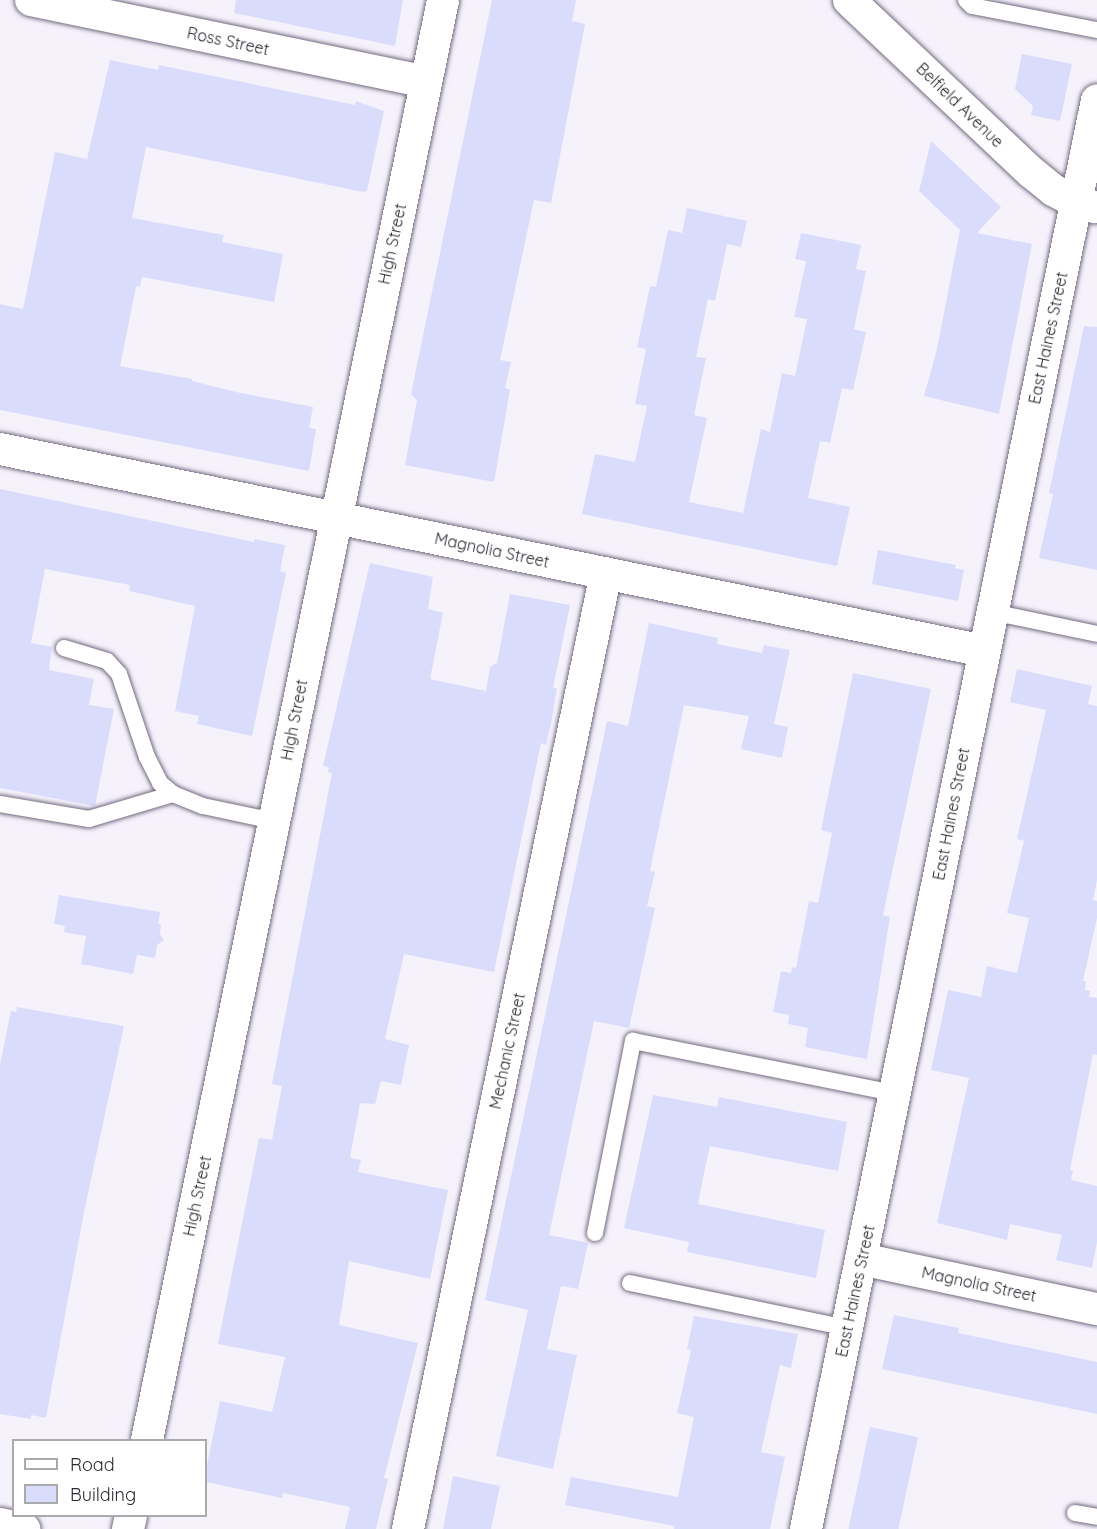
<!DOCTYPE html>
<html>
<head>
<meta charset="utf-8">
<style>
	body { margin:0 }
	#map { position:relative; width:1097px; height:1529px; overflow:hidden; background:#f6f2fc; font-family:Quicksand,sans-serif }
	div>[style] { position:absolute }
	.building>* { inset:0; background:#d9ddfb; transform-origin:0 0 }
	.roads { filter:drop-shadow(0 0 2px #736b80) drop-shadow(0 0 2px #736b80) }
	.lane>* { height:16px; margin:-8px; padding:0 8px; transform-origin:8px; border-radius:8px; background:#fff }
	.street>* { height:32px; margin:-16px; padding:0 16px; transform-origin:16px; border-radius:16px; background:#fff }
	span { translate:-50% -50%; white-space:nowrap; text-align:center; line-height:1.15; -webkit-text-stroke:6px #fff; paint-order:stroke }
	.street-label { font-size:16px; color:#2b2831 }
	.legend { position:absolute; left:12px; top:1439px; width:195px; height:78px; box-sizing:border-box; background:#fff; border:2px solid #aaa9ad; margin:0; padding:8px 10px; list-style:none; font-size:18px; color:#2b2831 }
	.legend li { display:flex; align-items:center; gap:12px; height:30px }
	.legend b { width:30px; border:2px solid #aaa9ad }
</style>
</head>
<body>
<div id="map">
	<div class="building">
		<div style="clip-path:polygon(236px 0,403px 0,395px 46px,234px 13px)"></div>
		<div style="clip-path:polygon(492px 0,576px 0,572px 21px,585px 24px,551px 203px,534px 200px,500px 360px,511px 362px,505px 388px,510px 390px,494px 482px,405px 465px,417px 400px,411px 394px)"></div>
		<div style="clip-path:polygon(1022px 54px,1072px 64px,1060px 121px,1031px 115px,1033px 106px,1015px 89px)"></div>
		<div style="clip-path:polygon(110px 60px,158px 70px,159px 65px,355px 105px,356px 101px,384px 111px,367px 191px,363px 192px,146px 147px,132px 218px,224px 235px,222px 242px,283px 254px,274px 302px,142px 277px,140px 287px,136px 286px,120px 366px,192px 379px,192px 381px,236px 392px,313px 407px,309px 428px,316px 429px,309px 471px,0 410px,0 304px,23px 309px,55px 152px,87px 159px)"></div>
		<div style="clip-path:polygon(931px 141px,1001px 207px,977px 233px,1032px 244px,999px 414px,924px 396px,937px 349px,960px 230px,919px 191px)"></div>
		<div style="clip-path:polygon(687px 208px,747px 221px,741px 247px,727px 244px,715px 301px,708px 299px,696px 357px,706px 358px,694px 415px,707px 418px,689px 502px,743px 513px,761px 429px,770px 432px,782px 373px,795px 376px,807px 319px,794px 317px,806px 261px,795px 259px,801px 233px,861px 245px,856px 269px,866px 271px,854px 329px,866px 332px,853px 390px,842px 388px,830px 443px,820px 441px,808px 498px,850px 507px,837px 566px,582px 514px,595px 454px,635px 462px,647px 406px,635px 404px,646px 349px,637px 347px,650px 286px,656px 287px,668px 230px,682px 233px)"></div>
		<div style="clip-path:polygon(1084px 326px,1097px 327px,1097px 570px,1039px 558px,1053px 494px,1049px 493px)"></div>
		<div style="clip-path:polygon(0 489px,254px 542px,254px 539px,285px 545px,280px 571px,286px 573px,252px 736px,197px 724px,199px 716px,175px 711px,195px 606px,129px 591px,130px 585px,45px 569px,31px 643px,52px 647px,49px 670px,94px 679px,89px 705px,114px 709px,95px 806px,0 788px)"></div>
		<div style="clip-path:polygon(878px 550px,956px 565px,955px 568px,964px 570px,958px 601px,872px 584px)"></div>
		<div style="clip-path:polygon(370px 563px,433px 577px,428px 609px,443px 613px,430px 679px,486px 691px,490px 667px,497px 663px,510px 594px,570px 605px,553px 688px,557px 688px,552px 718px,546px 745px,541px 743px,494px 972px,404px 954px,385px 1039px,409px 1045px,401px 1085px,381px 1081px,375px 1104px,360px 1103px,350px 1158px,361px 1160px,358px 1172px,448px 1190px,430px 1279px,349px 1261px,339px 1325px,418px 1343px,384px 1478px,388px 1479px,376px 1529px,345px 1529px,350px 1507px,283px 1493px,282px 1498px,206px 1482px,206px 1470px,220px 1401px,272px 1412px,285px 1357px,218px 1344px,259px 1138px,272px 1140px,282px 1086px,272px 1084px,332px 773px,328px 772px,329px 767px,323px 766px)"></div>
		<div style="clip-path:polygon(649px 623px,718px 638px,717px 644px,762px 653px,764px 645px,790px 650px,774px 724px,788px 727px,782px 758px,741px 749px,749px 716px,684px 705px,650px 871px,655px 872px,647px 906px,655px 908px,629px 1028px,594px 1021px,549px 1235px,588px 1243px,578px 1289px,561px 1286px,547px 1349px,577px 1355px,553px 1469px,496px 1456px,528px 1310px,485px 1300px,607px 721px,628px 726px)"></div>
		<div style="clip-path:polygon(1017px 669px,1092px 686px,1088px 704px,1097px 706px,1097px 880px,1093px 900px,1097px 901px,1097px 918px,1083px 981px,1086px 981px,1085px 990px,1090px 991px,1089px 997px,1097px 998px,1097px 1055px,1093px 1054px,1070px 1170px,1073px 1171px,1071px 1180px,1097px 1186px,1097px 1242px,1092px 1268px,1056px 1260px,1062px 1235px,1010px 1224px,1007px 1240px,937px 1223px,969px 1078px,931px 1070px,948px 990px,981px 997px,987px 966px,1017px 973px,1029px 918px,1007px 913px,1024px 841px,1017px 839px,1046px 710px,1010px 702px)"></div>
		<div style="clip-path:polygon(853px 673px,931px 689px,883px 915px,890px 917px,867px 1059px,805px 1047px,808px 1028px,788px 1024px,789px 1015px,773px 1012px,781px 971px,791px 973px,792px 967px,796px 968px,809px 901px,818px 903px,832px 833px,821px 830px)"></div>
		<div style="clip-path:polygon(59px 895px,160px 912px,158px 924px,161px 924px,160px 934px,164px 940px,157px 945px,155px 958px,137px 955px,133px 974px,81px 964px,86px 936px,64px 932px,65px 926px,54px 924px)"></div>
		<div style="clip-path:polygon(17px 1007px,124px 1026px,85px 1207px,46px 1418px,31px 1415px,31px 1419px,0 1414px,0 1064px,11px 1011px,16px 1012px)"></div>
		<div style="clip-path:polygon(653px 1095px,717px 1107px,719px 1097px,847px 1122px,838px 1171px,710px 1146px,704px 1173px,698px 1204px,825px 1230px,816px 1278px,687px 1252px,689px 1242px,624px 1228px)"></div>
		<div style="clip-path:polygon(894px 1315px,959px 1328px,958px 1333px,1097px 1362px,1097px 1414px,882px 1369px)"></div>
		<div style="clip-path:polygon(694px 1316px,798px 1334px,791px 1368px,780px 1365px,761px 1452px,785px 1457px,770px 1529px,674px 1529px,674px 1526px,565px 1505px,571px 1477px,678px 1497px,694px 1417px,677px 1413px,691px 1350px,687px 1349px)"></div>
		<div style="left:870px;top:1427px;width:49px;height:104px;rotate:12deg"></div>
		<div style="clip-path:polygon(453px 1476px,500px 1486px,491px 1529px,443px 1529px)"></div>
	</div>
	<div class="roads">
		<div class="lane">
			<div style="left:966px;top:0;width:8px;rotate:45deg"></div>
			<div style="left:972px;top:6px;width:127px;rotate:10.9deg"></div>
			<div style="left:992px;top:612px;width:107px;rotate:11.8deg"></div>
			<div style="left:64px;top:648px;width:45px;rotate:16.8deg"></div>
			<div style="left:107px;top:661px;width:18px;rotate:47deg"></div>
			<div style="left:119px;top:674px;width:88px;rotate:71.4deg"></div>
			<div style="left:147px;top:757px;width:29px;rotate:63deg"></div>
			<div style="left:160px;top:783px;width:17px;rotate:40deg"></div>
			<div style="left:173px;top:794px;width:32px;rotate:22deg"></div>
			<div style="left:203px;top:806px;width:73px;rotate:11.9deg"></div>
			<div style="left:0;top:804px;width:90px;rotate:9.6deg"></div>
			<div style="left:89px;top:819px;width:88px;rotate:-16.6deg"></div>
			<div style="left:595px;top:1233px;width:196px;rotate:-78.8deg"></div>
			<div style="left:633px;top:1041px;width:266px;rotate:11.3deg"></div>
			<div style="left:630px;top:1283px;width:222px;rotate:11.7deg"></div>
			<div style="left:1075px;top:1513px;width:22px;rotate:10deg"></div>
		</div>
		<div class="street">
			<div style="left:31px;top:0;width:403px;rotate:11.7deg"></div>
			<div style="left:849px;top:0;width:250px;rotate:43.4deg"></div>
			<div style="left:1031px;top:172px;width:28px;rotate:39deg"></div>
			<div style="left:1053px;top:190px;width:26px;rotate:28deg"></div>
			<div style="left:1076px;top:202px;width:19px;rotate:16deg"></div>
			<div style="left:0;top:449px;width:1005px;rotate:11.6deg"></div>
			<div style="left:861px;top:1259px;width:241px;rotate:12deg"></div>
			<div style="left:147px;top:1440px;width:1470px;rotate:-78.38deg"></div>
			<div style="left:0;top:1524px;width:25px;rotate:12deg"></div>
			<div style="left:128px;top:1529px;width:13px;rotate:-77deg"></div>
			<div style="left:408px;top:1529px;width:976px;rotate:-78.3deg"></div>
			<div style="left:806px;top:1529px;width:1458px;rotate:-78.49deg"></div>
		</div>
	</div>
	<div class="street-label">
		<span style="left:228px;top:41px;rotate:12deg">Ross Street</span>
		<span style="left:960px;top:105px;rotate:44deg">Belfield Avenue</span>
		<span style="left:392px;top:244px;rotate:-78deg">High Street</span>
		<span style="left:1048px;top:338px;rotate:-78deg">East Haines Street</span>
		<span style="left:492px;top:550px;rotate:12deg">Magnolia Street</span>
		<span style="left:294px;top:720px;rotate:-79deg">High Street</span>
		<span style="left:951px;top:814px;rotate:-79deg">East Haines Street</span>
		<span style="left:507px;top:1051px;rotate:-78deg">Mechanic Street</span>
		<span style="left:197px;top:1196px;rotate:-78deg">High Street</span>
		<span style="left:979px;top:1284px;rotate:12deg">Magnolia Street</span>
		<span style="left:855px;top:1291px;rotate:-78deg">East Haines Street</span>
	</div>
	<ul class="legend">
	<li><b style="height:8px;background:#fff"></b>Road</li>
	<li><b style="height:16px;background:#d9ddfb"></b>Building</li>
	</ul>
</div>
</body>
</html>
